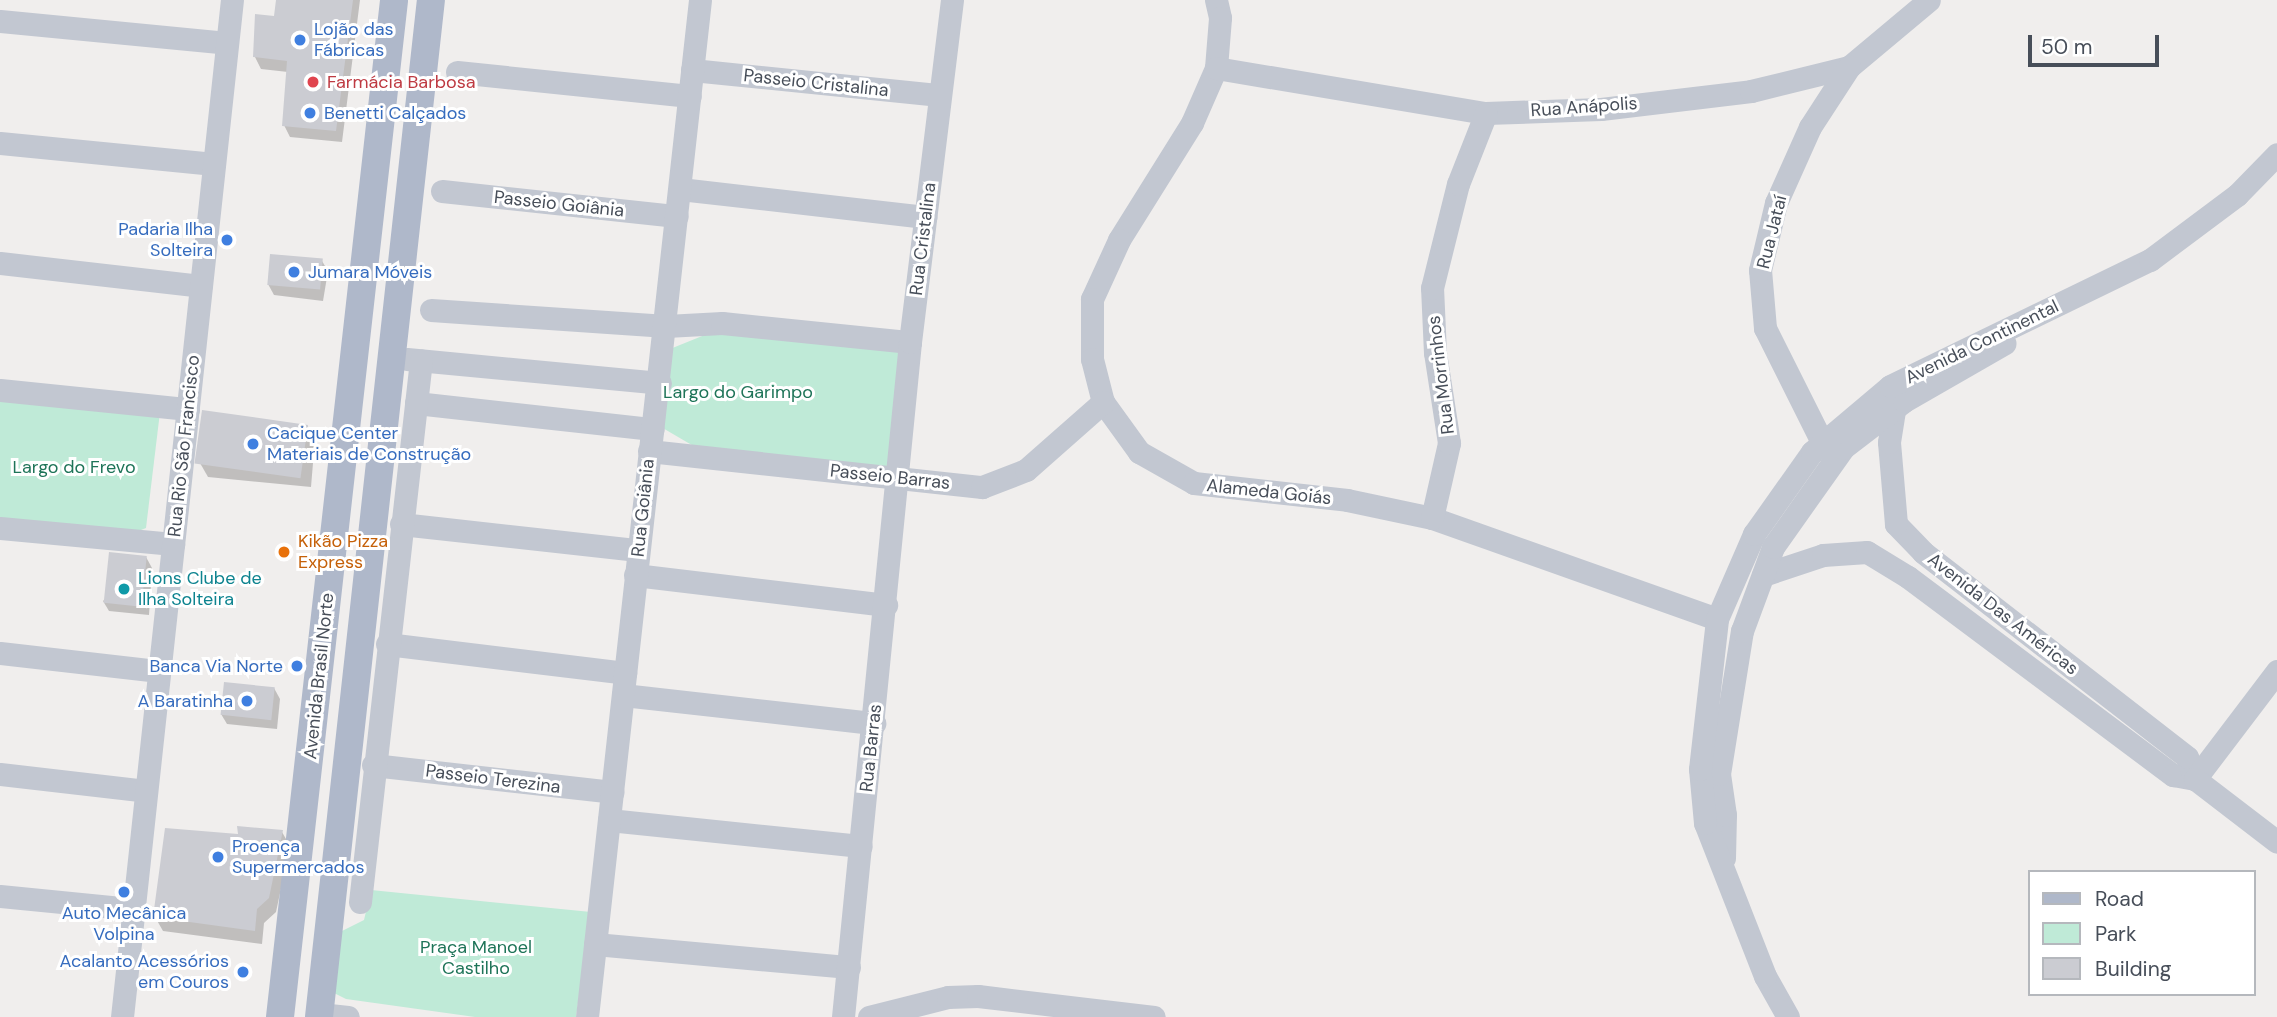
<!DOCTYPE html>
<html>
<head>
<meta charset="utf-8">
<style>
	body { margin:0 }
	#map { position:relative; width:2277px; height:1017px; overflow:hidden; background:#f0eeed; font-family:"DM Sans",sans-serif }
	div>[style] { position:absolute }
	.green>* { inset:0; background:#bfead7 }
	.shadow>* { inset:0; background:#0003 }
	.building>* { inset:0; background:#cbccd2; transform-origin:0 0 }
	.minor>* { height:23px; margin:-11.5px; padding:0 11.5px; transform-origin:11.5px; border-radius:11.5px; background:#c2c7d1 }
	.major>* { height:28px; margin:-14px; padding:0 14px; transform-origin:14px; border-radius:14px; background:#afb8ca }
	.dots>* { width:19px; height:19px; translate:-50% -50%; box-sizing:border-box; border:4px solid #fff; border-radius:50% }
	span { translate:-50% -50%; white-space:nowrap; text-align:center; line-height:1.15; -webkit-text-stroke:6px #fff; paint-order:stroke }
	.shop-label { font-size:18px; color:#366cbe }
	.left { translate:0 -50%; text-align:left }
	.right { translate:-100% -50%; text-align:right }
	.health-label { font-size:18px; color:#be3a42 }
	.street-label { font-size:18px; color:#474e59 }
	.park-label { font-size:18px; color:#1e7458 }
	.food-label { font-size:18px; color:#c56008 }
	.culture-label { font-size:18px; color:#0d838f }
	.legend { position:absolute; left:2028px; top:870px; width:228px; height:126px; box-sizing:border-box; background:#fff; border:2px solid #b5b8bd; margin:0; padding:9px 12px; list-style:none; font-size:21px; color:#474e59 }
	.legend li { display:flex; align-items:center; gap:14px; height:35px }
	.legend b { width:35px; border:2px solid #b5b8bd }
	.scale { position:absolute; left:2028px; top:35px; width:131px; height:32px; box-sizing:border-box; border:4px solid #474e59; border-top:0; padding-left:9px; font-size:21px; line-height:24px; white-space:nowrap; color:#474e59; -webkit-text-stroke:5px #fff; paint-order:stroke }
</style>
</head>
<body>
<div id="map">
	<div class="green">
		<div style="clip-path:polygon(722px 328px,904px 348px,890px 470px,702px 451px,661px 427px,670px 349px)"></div>
		<div style="clip-path:polygon(0 395px,160px 412px,146px 528px,126px 536px,0 523px)"></div>
		<div style="clip-path:polygon(371px 890px,591px 912px,576px 1017px,475px 1017px,346px 999px,334px 993px,340px 932px,364px 920px)"></div>
	</div>
	<div class="shadow">
		<div style="clip-path:polygon(278px 0,360px 0,342px 142px,290px 137px,284px 125px,288px 72px,261px 69px,255px 57px,275px 18px)"></div>
		<div style="clip-path:polygon(322px 261px,328px 271px,323px 301px,274px 295px,268px 284px)"></div>
		<div style="clip-path:polygon(307px 425px,315px 439px,311px 487px,208px 477px,200px 463px)"></div>
		<div style="clip-path:polygon(146px 557px,152px 568px,149px 615px,109px 611px,103px 601px)"></div>
		<div style="clip-path:polygon(274px 688px,280px 699px,277px 729px,227px 724px,221px 714px)"></div>
		<div style="clip-path:polygon(282px 832px,290px 846px,276px 912px,264px 923px,262px 944px,163px 931px,155px 917px)"></div>
	</div>
	<div class="building">
		<div style="clip-path:polygon(276px 0,353px 0,336px 131px,282px 126px,287px 61px,253px 57px,255px 14px,274px 16px)"></div>
		<div style="left:270px;top:254px;width:53px;height:31px;rotate:5deg"></div>
		<div style="left:202px;top:410px;width:107px;height:54px;rotate:8deg"></div>
		<div style="left:109px;top:552px;width:38px;height:51px;rotate:6deg"></div>
		<div style="left:224px;top:682px;width:51px;height:33px;rotate:6deg"></div>
		<div style="clip-path:polygon(237px 826px,283px 830px,269px 898px,257px 909px,255px 931px,153px 917px,165px 828px,238px 834px)"></div>
	</div>
	<div class="minor">
		<div style="left:1216px;top:0;width:18px;rotate:77deg"></div>
		<div style="left:1220px;top:18px;width:50px;rotate:94.6deg"></div>
		<div style="left:1216px;top:68px;width:60px;rotate:113.6deg"></div>
		<div style="left:1192px;top:123px;width:138px;rotate:122deg"></div>
		<div style="left:1119px;top:240px;width:65px;rotate:114.6deg"></div>
		<div style="left:1092px;top:299px;width:60px;rotate:90deg"></div>
		<div style="left:1092px;top:359px;width:44px;rotate:75.7deg"></div>
		<div style="left:1103px;top:402px;width:62px;rotate:54.2deg"></div>
		<div style="left:1139px;top:452px;width:63px;rotate:29.4deg"></div>
		<div style="left:1194px;top:483px;width:154px;rotate:6.3deg"></div>
		<div style="left:1347px;top:500px;width:87px;rotate:12deg"></div>
		<div style="left:1432px;top:518px;width:302px;rotate:19.5deg"></div>
		<div style="left:0;top:21px;width:228px;rotate:5.5deg"></div>
		<div style="left:1216px;top:68px;width:274px;rotate:9.5deg"></div>
		<div style="left:1486px;top:113px;width:115px;rotate:-2deg"></div>
		<div style="left:1601px;top:109px;width:151px;rotate:-6.8deg"></div>
		<div style="left:1751px;top:91px;width:101px;rotate:-13.8deg"></div>
		<div style="left:1849px;top:67px;width:104px;rotate:-39.9deg"></div>
		<div style="left:692px;top:70px;width:249px;rotate:5.8deg"></div>
		<div style="left:457px;top:72px;width:234px;rotate:5.9deg"></div>
		<div style="left:0;top:143px;width:215px;rotate:5.6deg"></div>
		<div style="left:680px;top:189px;width:247px;rotate:6.5deg"></div>
		<div style="left:442px;top:191px;width:236px;rotate:6.1deg"></div>
		<div style="left:0;top:263px;width:202px;rotate:6.5deg"></div>
		<div style="left:431px;top:310px;width:236px;rotate:3.9deg"></div>
		<div style="left:666px;top:326px;width:56px;rotate:-3.1deg"></div>
		<div style="left:722px;top:323px;width:189px;rotate:5.8deg"></div>
		<div style="left:407px;top:359px;width:254px;rotate:5.4deg"></div>
		<div style="left:0;top:390px;width:189px;rotate:5.8deg"></div>
		<div style="left:416px;top:403px;width:238px;rotate:6.3deg"></div>
		<div style="left:1822px;top:442px;width:127px;rotate:-116.6deg"></div>
		<div style="left:1765px;top:328px;width:58px;rotate:-94.9deg"></div>
		<div style="left:1760px;top:270px;width:69px;rotate:-76.6deg"></div>
		<div style="left:1776px;top:203px;width:83px;rotate:-65.9deg"></div>
		<div style="left:1810px;top:127px;width:72px;rotate:-57deg"></div>
		<div style="left:649px;top:451px;width:335px;rotate:6.2deg"></div>
		<div style="left:982px;top:487px;width:47px;rotate:-21.1deg"></div>
		<div style="left:1026px;top:470px;width:103px;rotate:-41.4deg"></div>
		<div style="left:1432px;top:518px;width:77px;rotate:-77.2deg"></div>
		<div style="left:1449px;top:443px;width:91px;rotate:-98.8deg"></div>
		<div style="left:1435px;top:353px;width:65px;rotate:-92.6deg"></div>
		<div style="left:1432px;top:288px;width:107px;rotate:-76deg"></div>
		<div style="left:1458px;top:184px;width:76px;rotate:-68.5deg"></div>
		<div style="left:401px;top:524px;width:238px;rotate:6.3deg"></div>
		<div style="left:0;top:528px;width:174px;rotate:5.3deg"></div>
		<div style="left:635px;top:575px;width:253px;rotate:6.8deg"></div>
		<div style="left:1763px;top:575px;width:63px;rotate:-18.4deg"></div>
		<div style="left:1823px;top:555px;width:44px;rotate:-3.9deg"></div>
		<div style="left:1867px;top:552px;width:48px;rotate:31.4deg"></div>
		<div style="left:1908px;top:577px;width:331px;rotate:36.8deg"></div>
		<div style="left:2173px;top:775px;width:22px;rotate:10deg"></div>
		<div style="left:2195px;top:779px;width:23px;rotate:-110deg"></div>
		<div style="left:2187px;top:757px;width:334px;rotate:-142.2deg"></div>
		<div style="left:1923px;top:552px;width:39px;rotate:-134deg"></div>
		<div style="left:1896px;top:524px;width:82px;rotate:-94.9deg"></div>
		<div style="left:1889px;top:442px;width:33px;rotate:-81deg"></div>
		<div style="left:387px;top:644px;width:240px;rotate:6.9deg"></div>
		<div style="left:0;top:653px;width:160px;rotate:6.5deg"></div>
		<div style="left:2277px;top:671px;width:136px;rotate:127.2deg"></div>
		<div style="left:2195px;top:779px;width:103px;rotate:37.5deg"></div>
		<div style="left:623px;top:695px;width:253px;rotate:6.4deg"></div>
		<div style="left:373px;top:765px;width:241px;rotate:6.4deg"></div>
		<div style="left:0;top:774px;width:147px;rotate:6.6deg"></div>
		<div style="left:609px;top:820px;width:253px;rotate:5.9deg"></div>
		<div style="left:1724px;top:858px;width:43px;rotate:-88.7deg"></div>
		<div style="left:1725px;top:815px;width:41px;rotate:-98.3deg"></div>
		<div style="left:1719px;top:774px;width:145px;rotate:-80.9deg"></div>
		<div style="left:1742px;top:631px;width:90px;rotate:-69.7deg"></div>
		<div style="left:1773px;top:547px;width:121px;rotate:-54.7deg"></div>
		<div style="left:1843px;top:448px;width:77px;rotate:-37.6deg"></div>
		<div style="left:1904px;top:401px;width:116px;rotate:-29.9deg"></div>
		<div style="left:0;top:896px;width:134px;rotate:5.6deg"></div>
		<div style="left:360px;top:902px;width:545px;rotate:-83.58deg"></div>
		<div style="left:595px;top:944px;width:255px;rotate:5.2deg"></div>
		<div style="left:320px;top:1014px;width:28px;rotate:6deg"></div>
		<div style="left:122px;top:1017px;width:1023px;rotate:-83.83deg"></div>
		<div style="left:587px;top:1017px;width:1023px;rotate:-83.66deg"></div>
		<div style="left:843px;top:1017px;width:678px;rotate:-84.33deg"></div>
		<div style="left:910px;top:342px;width:345px;rotate:-83deg"></div>
		<div style="left:869px;top:1017px;width:81px;rotate:-14.2deg"></div>
		<div style="left:948px;top:997px;width:30px;rotate:-2deg"></div>
		<div style="left:978px;top:996px;width:177px;rotate:6.8deg"></div>
		<div style="left:1788px;top:1017px;width:47px;rotate:-119.3deg"></div>
		<div style="left:1765px;top:976px;width:164px;rotate:-111.4deg"></div>
		<div style="left:1705px;top:823px;width:54px;rotate:-95.3deg"></div>
		<div style="left:1700px;top:769px;width:151px;rotate:-83.5deg"></div>
		<div style="left:1717px;top:619px;width:93px;rotate:-66.5deg"></div>
		<div style="left:1754px;top:534px;width:100px;rotate:-54.7deg"></div>
		<div style="left:1812px;top:452px;width:102px;rotate:-40.2deg"></div>
		<div style="left:1890px;top:386px;width:289px;rotate:-25.9deg"></div>
		<div style="left:2150px;top:260px;width:109px;rotate:-36.8deg"></div>
		<div style="left:2237px;top:195px;width:57px;rotate:-45.7deg"></div>
	</div>
	<div class="major">
		<div style="left:280px;top:1017px;width:1023px;rotate:-83.6deg"></div>
		<div style="left:319px;top:1017px;width:1023px;rotate:-83.72deg"></div>
	</div>
	<div class="dots">
		<div style="left:300px;top:40px;background:#3f7fe0"></div>
		<div style="left:313px;top:82px;background:#e0444e"></div>
		<div style="left:310px;top:113px;background:#3f7fe0"></div>
		<div style="left:227px;top:240px;background:#3f7fe0"></div>
		<div style="left:294px;top:272px;background:#3f7fe0"></div>
		<div style="left:253px;top:444px;background:#3f7fe0"></div>
		<div style="left:284px;top:552px;background:#e8710a"></div>
		<div style="left:124px;top:589px;background:#0f9aa8"></div>
		<div style="left:297px;top:666px;background:#3f7fe0"></div>
		<div style="left:247px;top:701px;background:#3f7fe0"></div>
		<div style="left:218px;top:857px;background:#3f7fe0"></div>
		<div style="left:124px;top:892px;background:#3f7fe0"></div>
		<div style="left:243px;top:972px;background:#3f7fe0"></div>
	</div>
	<div class="shop-label">
		<span class="left" style="left:314px;top:40px">Lojão das<br>Fábricas</span>
		<span class="left" style="left:324px;top:113px">Benetti Calçados</span>
		<span class="right" style="left:213px;top:240px">Padaria Ilha<br>Solteira</span>
		<span class="left" style="left:308px;top:272px">Jumara Móveis</span>
		<span class="left" style="left:267px;top:444px">Cacique Center<br>Materiais de Construção</span>
		<span class="right" style="left:283px;top:666px">Banca Via Norte</span>
		<span class="right" style="left:233px;top:701px">A Baratinha</span>
		<span class="left" style="left:232px;top:857px">Proença<br>Supermercados</span>
		<span style="left:124px;top:924px">Auto Mecânica<br>Volpina</span>
		<span class="right" style="left:229px;top:972px">Acalanto Acessórios<br>em Couros</span>
	</div>
	<div class="health-label">
		<span class="left" style="left:327px;top:82px">Farmácia Barbosa</span>
	</div>
	<div class="street-label">
		<span style="left:816px;top:83px;rotate:6deg">Passeio Cristalina</span>
		<span style="left:1584px;top:107px;rotate:-4deg">Rua Anápolis</span>
		<span style="left:559px;top:204px;rotate:6deg">Passeio Goiânia</span>
		<span style="left:1772px;top:232px;rotate:-76deg">Rua Jataí</span>
		<span style="left:923px;top:239px;rotate:-83deg">Rua Cristalina</span>
		<span style="left:1982px;top:342px;rotate:-26deg">Avenida Continental</span>
		<span style="left:1441px;top:375px;rotate:-97deg">Rua Morrinhos</span>
		<span style="left:184px;top:446px;rotate:-84deg">Rua Rio São Francisco</span>
		<span style="left:890px;top:477px;rotate:6deg">Passeio Barras</span>
		<span style="left:1269px;top:492px;rotate:6deg">Alameda Goiás</span>
		<span style="left:643px;top:508px;rotate:-84deg">Rua Goiânia</span>
		<span style="left:2003px;top:614px;rotate:38deg">Avenida Das Américas</span>
		<span style="left:319px;top:676px;rotate:-84deg">Avenida Brasil Norte</span>
		<span style="left:871px;top:748px;rotate:-84deg">Rua Barras</span>
		<span style="left:493px;top:779px;rotate:7deg">Passeio Terezina</span>
	</div>
	<div class="park-label">
		<span style="left:738px;top:392px">Largo do Garimpo</span>
		<span style="left:74px;top:467px">Largo do Frevo</span>
		<span style="left:476px;top:958px">Praça Manoel<br>Castilho</span>
	</div>
	<div class="food-label">
		<span class="left" style="left:298px;top:552px">Kikão Pizza<br>Express</span>
	</div>
	<div class="culture-label">
		<span class="left" style="left:138px;top:589px">Lions Clube de<br>Ilha Solteira</span>
	</div>
	<ul class="legend">
	<li><b style="height:9px;background:#afb8ca"></b>Road</li>
	<li><b style="height:19px;background:#bfead7"></b>Park</li>
	<li><b style="height:19px;background:#cbccd2"></b>Building</li>
	</ul>
	<div class="scale">50 m</div>
</div>
</body>
</html>
